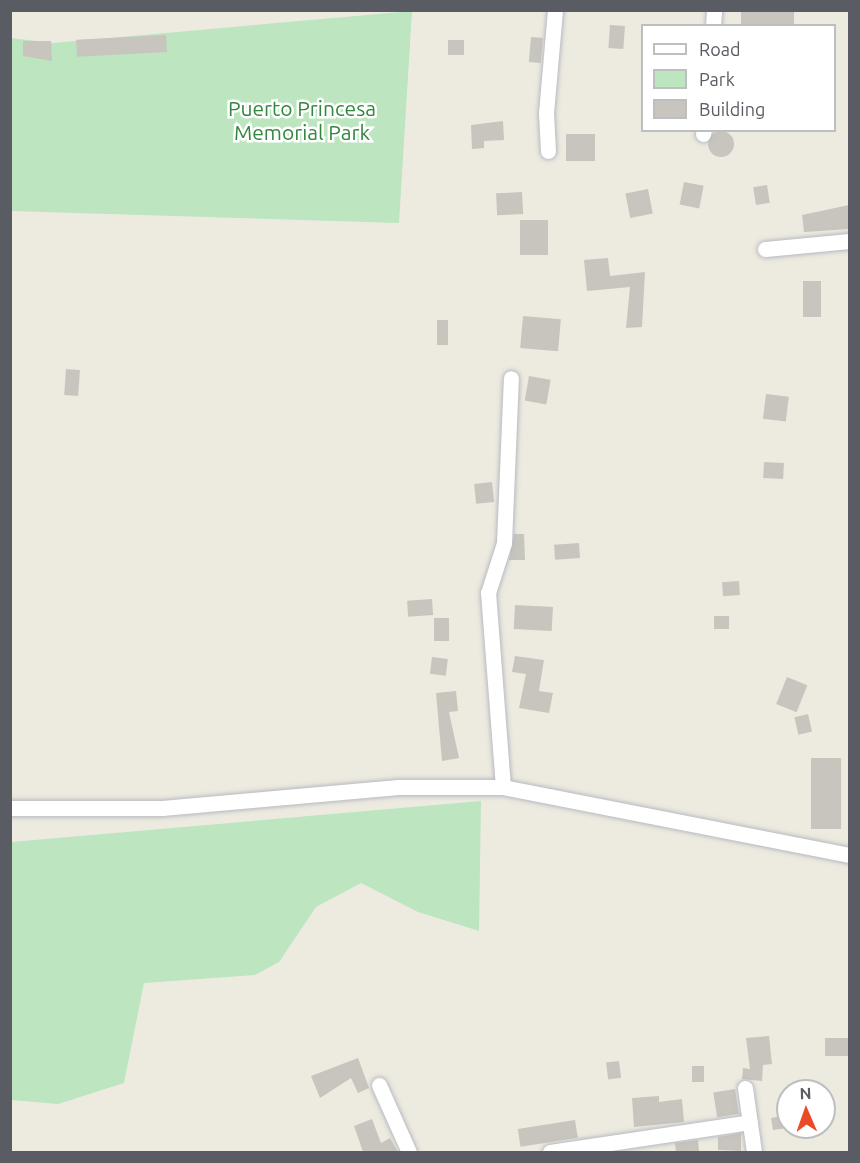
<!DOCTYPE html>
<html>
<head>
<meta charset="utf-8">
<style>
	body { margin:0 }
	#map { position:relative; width:860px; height:1163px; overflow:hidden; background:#edebe0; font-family:Ubuntu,sans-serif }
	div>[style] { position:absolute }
	.green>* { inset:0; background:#bce5c0 }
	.building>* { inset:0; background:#c7c5bd; transform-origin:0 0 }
	.round { border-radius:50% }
	.roads { filter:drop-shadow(0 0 2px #b8bac0) drop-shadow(0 0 2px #b8bac0) }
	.minor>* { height:15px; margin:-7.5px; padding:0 7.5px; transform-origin:7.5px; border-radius:7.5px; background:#fff }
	span { translate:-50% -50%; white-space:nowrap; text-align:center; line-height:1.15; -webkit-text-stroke:5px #fff; paint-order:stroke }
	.park-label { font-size:21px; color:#33863f }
	.frame { position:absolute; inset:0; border:12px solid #595c62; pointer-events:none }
	.legend { position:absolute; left:641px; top:24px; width:195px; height:108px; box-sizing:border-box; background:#fff; border:2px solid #bdbec0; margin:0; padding:8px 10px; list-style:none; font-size:18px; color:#595c62 }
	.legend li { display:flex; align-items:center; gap:12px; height:30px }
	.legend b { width:30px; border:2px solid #bdbec0 }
	.north { position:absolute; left:776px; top:1079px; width:60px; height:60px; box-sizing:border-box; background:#fff; border:2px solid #bdbec0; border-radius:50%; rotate:358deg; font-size:16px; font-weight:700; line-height:24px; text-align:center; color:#595c62 }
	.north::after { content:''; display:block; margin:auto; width:21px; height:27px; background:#ec4927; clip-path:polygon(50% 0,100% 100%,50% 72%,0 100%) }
</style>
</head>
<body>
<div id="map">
	<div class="green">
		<div style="clip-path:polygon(412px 11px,399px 223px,11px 211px,11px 38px,53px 43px)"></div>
		<div style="clip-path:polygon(481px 801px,479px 931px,418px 912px,361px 883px,316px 907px,279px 962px,255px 975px,144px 983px,124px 1083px,58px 1104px,11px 1100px,11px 842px)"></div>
	</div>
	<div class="building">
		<div style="left:741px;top:10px;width:53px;height:16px"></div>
		<div style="left:610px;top:25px;width:15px;height:23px;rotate:4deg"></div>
		<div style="left:166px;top:35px;width:17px;height:90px;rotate:87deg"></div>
		<div style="left:531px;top:37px;width:12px;height:25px;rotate:5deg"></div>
		<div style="left:448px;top:40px;width:16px;height:15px"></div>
		<div style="clip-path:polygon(23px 41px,51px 41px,52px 61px,23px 56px)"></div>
		<div style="clip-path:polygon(503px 121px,504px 140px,484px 141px,484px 148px,472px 149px,471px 125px)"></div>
		<div class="round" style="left:708px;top:131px;width:26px;height:26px"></div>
		<div style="left:566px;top:134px;width:29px;height:27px"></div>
		<div style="left:684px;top:182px;width:20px;height:23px;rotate:11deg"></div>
		<div style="left:767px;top:185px;width:18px;height:14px;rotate:81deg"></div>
		<div style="left:648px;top:189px;width:25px;height:23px;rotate:79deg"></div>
		<div style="left:522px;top:192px;width:22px;height:26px;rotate:87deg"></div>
		<div style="clip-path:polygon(849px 205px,849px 229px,804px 232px,802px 215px)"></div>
		<div style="left:520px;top:220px;width:28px;height:35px"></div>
		<div style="clip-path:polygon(608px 258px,610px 276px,645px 272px,642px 327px,626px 328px,630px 287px,587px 291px,584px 260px)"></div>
		<div style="left:803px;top:281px;width:18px;height:36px"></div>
		<div style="left:523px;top:316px;width:38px;height:32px;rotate:5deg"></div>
		<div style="left:437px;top:320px;width:11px;height:25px"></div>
		<div style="left:66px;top:369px;width:14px;height:26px;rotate:4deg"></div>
		<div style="left:529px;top:376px;width:22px;height:25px;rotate:10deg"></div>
		<div style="left:766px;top:394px;width:23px;height:25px;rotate:7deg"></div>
		<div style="left:764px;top:462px;width:20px;height:16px;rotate:3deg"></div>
		<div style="left:492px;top:482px;width:20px;height:18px;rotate:84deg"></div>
		<div style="clip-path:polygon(514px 534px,524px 534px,525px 560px,509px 560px)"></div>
		<div style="left:579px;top:543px;width:15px;height:25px;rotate:86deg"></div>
		<div style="left:739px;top:581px;width:14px;height:17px;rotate:86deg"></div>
		<div style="left:432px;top:599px;width:16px;height:25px;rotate:86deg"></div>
		<div style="left:515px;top:605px;width:38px;height:24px;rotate:3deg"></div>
		<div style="left:714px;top:616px;width:15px;height:13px"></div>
		<div style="left:449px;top:618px;width:23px;height:15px;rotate:90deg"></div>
		<div style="clip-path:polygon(515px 656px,544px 660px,539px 691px,553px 693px,549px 713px,519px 708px,526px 674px,512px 672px)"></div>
		<div style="left:432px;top:657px;width:16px;height:17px;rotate:7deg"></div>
		<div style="left:787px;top:677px;width:22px;height:29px;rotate:22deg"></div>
		<div style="clip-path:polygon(456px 691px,458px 711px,449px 712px,459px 758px,442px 761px,436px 693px)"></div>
		<div style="left:808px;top:714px;width:18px;height:14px;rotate:77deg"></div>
		<div style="left:811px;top:758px;width:30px;height:71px"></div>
		<div style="clip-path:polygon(769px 1036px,772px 1064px,763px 1065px,762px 1081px,742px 1079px,743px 1068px,750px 1069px,746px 1038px)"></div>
		<div style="left:825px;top:1038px;width:24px;height:18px"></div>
		<div style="clip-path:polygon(358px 1058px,369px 1088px,358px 1093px,351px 1078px,320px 1098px,311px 1076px)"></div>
		<div style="left:619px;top:1061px;width:17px;height:13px;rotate:83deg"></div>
		<div style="left:692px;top:1066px;width:12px;height:16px"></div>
		<div style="left:735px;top:1089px;width:25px;height:22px;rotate:81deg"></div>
		<div style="clip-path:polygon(659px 1096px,659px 1102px,682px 1099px,684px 1122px,634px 1127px,632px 1098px)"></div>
		<div style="clip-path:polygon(788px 1115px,788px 1128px,773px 1130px,771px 1118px)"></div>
		<div style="clip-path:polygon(372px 1119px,381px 1143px,390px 1138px,398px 1152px,363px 1152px,354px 1126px)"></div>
		<div style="left:575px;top:1120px;width:18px;height:58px;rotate:81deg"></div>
		<div style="clip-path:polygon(741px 1133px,741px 1151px,718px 1150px,718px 1137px)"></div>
		<div style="clip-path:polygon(698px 1140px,699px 1152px,676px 1152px,675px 1143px)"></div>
	</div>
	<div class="roads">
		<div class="minor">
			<div style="left:713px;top:26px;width:16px;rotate:-86deg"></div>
			<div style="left:703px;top:134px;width:4px;rotate:-76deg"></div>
			<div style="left:548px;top:151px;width:38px;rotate:-93deg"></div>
			<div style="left:546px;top:113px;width:103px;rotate:-85deg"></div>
			<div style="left:765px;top:249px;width:85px;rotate:-5.4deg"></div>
			<div style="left:503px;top:787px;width:195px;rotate:-94.4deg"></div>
			<div style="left:488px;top:593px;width:52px;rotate:-72.3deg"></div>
			<div style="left:504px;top:543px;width:165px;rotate:-87.6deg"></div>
			<div style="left:10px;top:808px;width:152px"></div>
			<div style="left:162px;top:808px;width:237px;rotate:-5.1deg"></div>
			<div style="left:398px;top:787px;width:105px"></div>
			<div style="left:503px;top:787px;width:354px;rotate:11.1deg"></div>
			<div style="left:379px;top:1085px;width:73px;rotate:65.9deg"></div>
			<div style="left:745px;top:1088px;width:65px;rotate:82deg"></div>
			<div style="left:550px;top:1152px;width:202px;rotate:-8.5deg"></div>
		</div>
	</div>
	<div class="park-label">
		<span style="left:302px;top:120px">Puerto Princesa<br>Memorial Park</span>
	</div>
	<div class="frame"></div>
	<ul class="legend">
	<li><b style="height:8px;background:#fff"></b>Road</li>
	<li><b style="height:16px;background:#bce5c0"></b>Park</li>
	<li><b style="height:16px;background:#c7c5bd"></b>Building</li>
	</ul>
	<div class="north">N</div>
</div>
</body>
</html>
